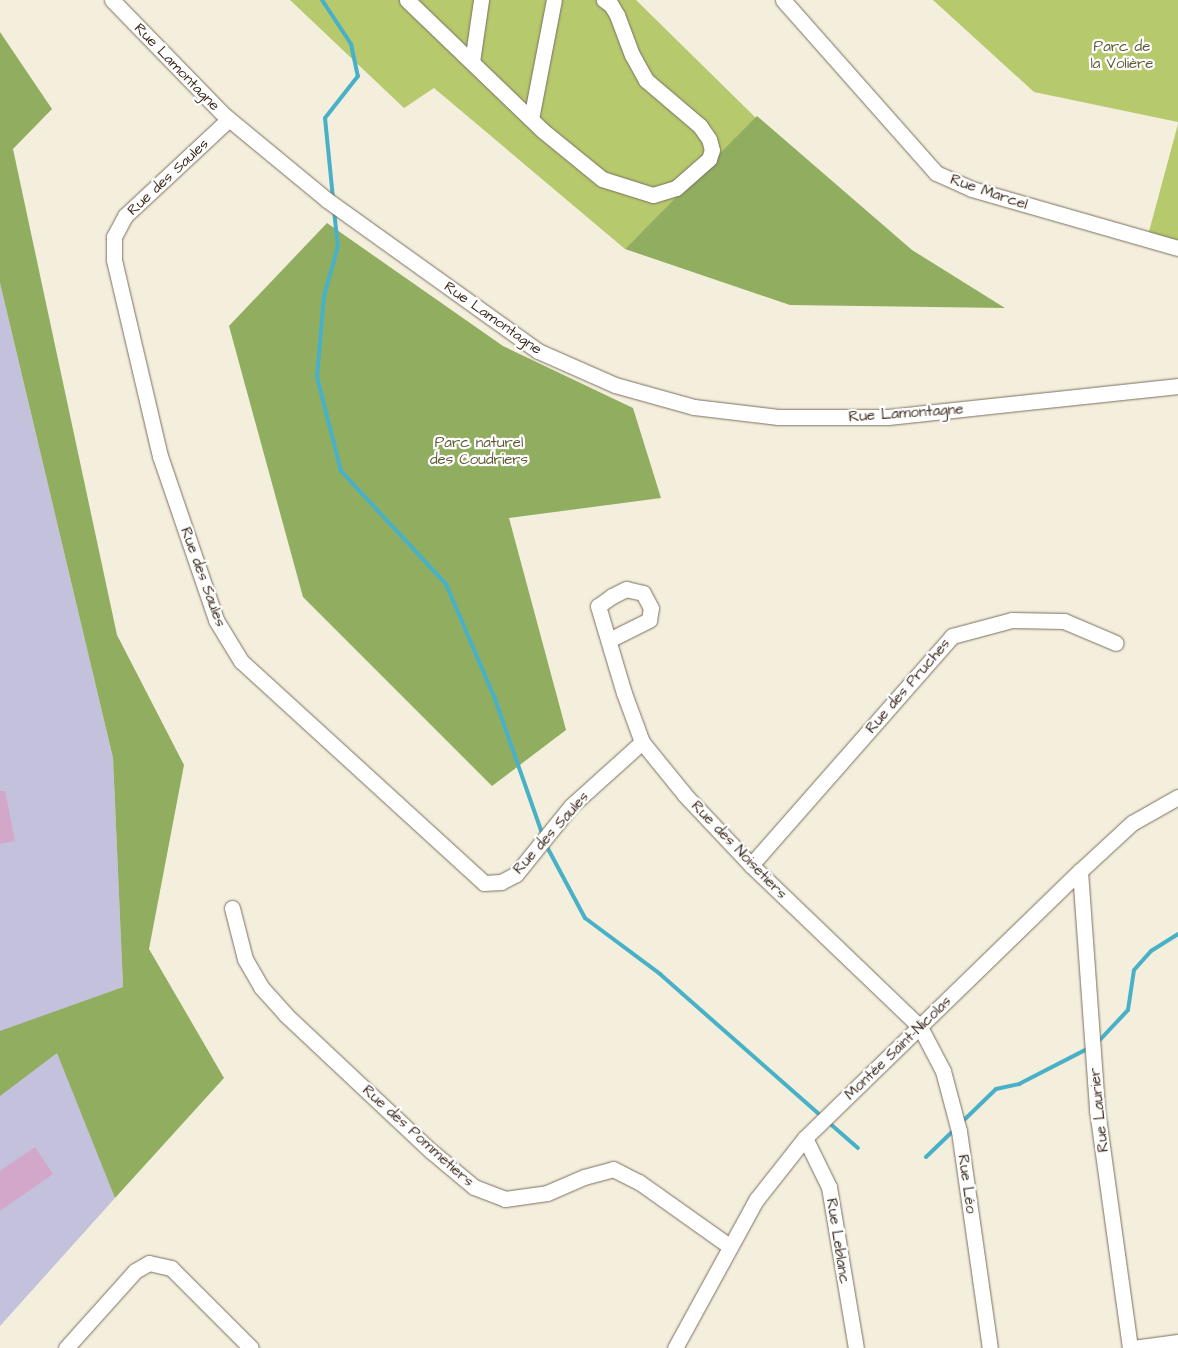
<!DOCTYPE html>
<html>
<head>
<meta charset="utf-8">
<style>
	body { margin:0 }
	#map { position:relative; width:1178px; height:1348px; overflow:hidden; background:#f3efdc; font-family:"Architects Daughter",sans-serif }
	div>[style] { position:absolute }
	.industrial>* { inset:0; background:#c3c1db }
	.green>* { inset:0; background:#b7c96d }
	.forest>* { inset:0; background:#91ad60 }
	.stream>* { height:4px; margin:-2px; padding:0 2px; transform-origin:2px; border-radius:2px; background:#48b1c7 }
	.building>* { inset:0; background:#d3a7c9 }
	.roads { filter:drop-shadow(0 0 1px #7b6f60) drop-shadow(0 0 1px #7b6f60) }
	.minor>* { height:15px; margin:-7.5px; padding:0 7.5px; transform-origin:7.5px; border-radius:7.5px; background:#fff }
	span { translate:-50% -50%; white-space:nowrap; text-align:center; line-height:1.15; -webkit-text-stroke:4.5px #fff; paint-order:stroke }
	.park-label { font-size:15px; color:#605a36 }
	.street-label { font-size:15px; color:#3b2a1e }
</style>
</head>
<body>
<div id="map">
	<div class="industrial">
		<div style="clip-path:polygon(0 283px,113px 758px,123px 987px,50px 1014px,115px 1198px,0 1326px)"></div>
	</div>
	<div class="green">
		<div style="clip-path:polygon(290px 0,636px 0,757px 119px,625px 249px,434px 88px,404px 108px)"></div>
		<div style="clip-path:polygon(933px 0,1178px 0,1178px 122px,1034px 92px)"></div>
		<div style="clip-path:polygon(1178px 124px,1178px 248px,1147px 239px)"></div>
	</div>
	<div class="forest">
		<div style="clip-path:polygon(0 32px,52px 109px,13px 149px,117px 635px,184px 765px,149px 949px,224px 1078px,115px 1198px,57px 1053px,0 1096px,0 1031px,123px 987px,113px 758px,0 283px)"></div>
		<div style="clip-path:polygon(757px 116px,912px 250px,1005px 308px,790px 305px,625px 249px)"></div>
		<div style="clip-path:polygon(327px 223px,503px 346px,633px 408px,661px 498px,509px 518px,566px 730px,492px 786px,303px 597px,229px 326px)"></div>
	</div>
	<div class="stream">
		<div style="left:322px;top:0;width:53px;rotate:56.6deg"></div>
		<div style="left:351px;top:44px;width:33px;rotate:78deg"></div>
		<div style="left:358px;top:76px;width:53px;rotate:128.2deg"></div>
		<div style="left:325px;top:118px;width:80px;rotate:84.3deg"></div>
		<div style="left:334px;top:210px;width:36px;rotate:84deg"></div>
		<div style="left:338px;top:246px;width:52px;rotate:105.6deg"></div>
		<div style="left:324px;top:296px;width:81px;rotate:94.9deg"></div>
		<div style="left:317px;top:377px;width:97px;rotate:75.7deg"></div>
		<div style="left:341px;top:471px;width:154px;rotate:47.1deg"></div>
		<div style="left:446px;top:584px;width:125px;rotate:66.9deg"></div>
		<div style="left:495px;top:699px;width:142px;rotate:70.7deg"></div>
		<div style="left:546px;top:845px;width:83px;rotate:61.9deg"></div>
		<div style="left:585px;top:918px;width:94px;rotate:36.7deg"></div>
		<div style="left:660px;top:974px;width:216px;rotate:41.4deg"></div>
		<div style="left:1097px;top:1043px;width:45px;rotate:-46.8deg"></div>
		<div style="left:1128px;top:1010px;width:40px;rotate:-81.5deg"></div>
		<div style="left:1134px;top:970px;width:25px;rotate:-48deg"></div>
		<div style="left:1151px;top:951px;width:32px;rotate:-32deg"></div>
		<div style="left:827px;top:1121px;width:41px;rotate:41.1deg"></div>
		<div style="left:962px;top:1122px;width:47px;rotate:-44.1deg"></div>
		<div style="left:996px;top:1089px;width:24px;rotate:-12deg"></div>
		<div style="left:1019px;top:1084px;width:79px;rotate:-27.2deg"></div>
		<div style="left:926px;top:1157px;width:40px;rotate:-44deg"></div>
	</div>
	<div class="building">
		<div style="clip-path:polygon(0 791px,5px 791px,15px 841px,0 844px)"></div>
		<div style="clip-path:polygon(35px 1147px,53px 1174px,0 1211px,0 1171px)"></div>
	</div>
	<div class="roads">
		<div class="minor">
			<div style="left:112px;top:0;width:161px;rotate:45.8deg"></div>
			<div style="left:224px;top:115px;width:134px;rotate:39.5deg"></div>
			<div style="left:327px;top:200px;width:259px;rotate:35.6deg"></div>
			<div style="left:538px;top:351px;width:84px;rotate:23.8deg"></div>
			<div style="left:615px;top:385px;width:82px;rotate:15.6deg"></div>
			<div style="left:694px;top:407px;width:85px;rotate:6.8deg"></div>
			<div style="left:778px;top:417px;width:110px"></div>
			<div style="left:888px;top:417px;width:292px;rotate:-6.1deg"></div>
			<div style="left:407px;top:0;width:187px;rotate:43.9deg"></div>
			<div style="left:542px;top:130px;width:77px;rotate:39.2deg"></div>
			<div style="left:602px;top:179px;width:53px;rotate:17.4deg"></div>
			<div style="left:653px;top:195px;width:24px;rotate:-17deg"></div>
			<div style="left:676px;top:188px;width:44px;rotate:-41.3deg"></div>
			<div style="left:709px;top:159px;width:9px;rotate:-72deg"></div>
			<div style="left:712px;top:150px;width:11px;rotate:-105deg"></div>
			<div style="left:709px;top:139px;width:16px;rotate:-125deg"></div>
			<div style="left:700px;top:126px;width:71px;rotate:-139.6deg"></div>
			<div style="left:646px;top:80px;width:29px;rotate:-119deg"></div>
			<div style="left:632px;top:55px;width:43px;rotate:-110.6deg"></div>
			<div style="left:617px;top:15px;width:12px;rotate:-121deg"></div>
			<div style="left:611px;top:5px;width:9px;rotate:-144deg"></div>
			<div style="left:783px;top:0;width:231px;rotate:48.5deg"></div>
			<div style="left:936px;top:173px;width:39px;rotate:24deg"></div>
			<div style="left:972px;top:189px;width:214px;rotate:16deg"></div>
			<div style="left:472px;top:62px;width:63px;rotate:-81.7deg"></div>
			<div style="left:229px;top:119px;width:142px;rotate:137deg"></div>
			<div style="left:125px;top:216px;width:24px;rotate:118deg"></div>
			<div style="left:114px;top:237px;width:23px;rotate:90deg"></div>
			<div style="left:114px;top:260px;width:201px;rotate:76.8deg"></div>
			<div style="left:160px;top:456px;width:173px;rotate:71.1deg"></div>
			<div style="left:216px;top:620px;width:48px;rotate:58.6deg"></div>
			<div style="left:241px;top:661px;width:329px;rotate:42.4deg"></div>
			<div style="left:484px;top:883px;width:17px;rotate:-3deg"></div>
			<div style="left:501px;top:882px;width:17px;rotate:-28deg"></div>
			<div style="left:516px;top:874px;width:87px;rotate:-51deg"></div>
			<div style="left:571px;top:806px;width:96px;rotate:-42deg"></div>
			<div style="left:531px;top:119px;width:121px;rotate:-79.1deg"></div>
			<div style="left:609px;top:640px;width:45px;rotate:-26.6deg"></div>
			<div style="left:649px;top:620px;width:12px;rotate:-81deg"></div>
			<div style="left:651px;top:608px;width:17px;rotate:-118deg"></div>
			<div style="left:643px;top:593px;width:17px;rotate:-167deg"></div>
			<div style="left:626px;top:589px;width:16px;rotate:153deg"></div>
			<div style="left:612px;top:596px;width:17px;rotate:144deg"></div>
			<div style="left:598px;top:606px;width:91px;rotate:73.4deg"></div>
			<div style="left:624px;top:693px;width:52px;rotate:69.8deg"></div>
			<div style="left:642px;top:742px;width:68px;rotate:50.9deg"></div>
			<div style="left:685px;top:795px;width:96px;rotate:46.7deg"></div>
			<div style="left:751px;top:865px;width:234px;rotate:43.8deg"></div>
			<div style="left:920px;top:1027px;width:50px;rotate:62.4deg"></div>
			<div style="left:943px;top:1071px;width:62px;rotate:75.1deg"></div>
			<div style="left:959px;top:1131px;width:219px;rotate:81.9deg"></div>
			<div style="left:751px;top:865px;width:305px;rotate:-48.7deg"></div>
			<div style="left:952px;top:636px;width:62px;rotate:-14.9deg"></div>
			<div style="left:1012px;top:620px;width:52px;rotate:1.1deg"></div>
			<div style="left:1064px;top:621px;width:56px;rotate:22.9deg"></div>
			<div style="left:1080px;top:871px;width:240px;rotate:85.9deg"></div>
			<div style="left:1097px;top:1110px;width:240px;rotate:82.1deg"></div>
			<div style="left:232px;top:908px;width:53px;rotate:75.7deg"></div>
			<div style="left:245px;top:959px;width:32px;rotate:60deg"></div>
			<div style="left:261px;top:987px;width:38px;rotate:48deg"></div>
			<div style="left:286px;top:1015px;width:199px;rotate:43.2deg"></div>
			<div style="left:431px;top:1151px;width:56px;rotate:39.9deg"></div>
			<div style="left:474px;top:1187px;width:33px;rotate:21deg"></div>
			<div style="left:505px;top:1199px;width:42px;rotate:-8.1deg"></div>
			<div style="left:547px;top:1193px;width:40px;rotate:-23.4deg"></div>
			<div style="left:584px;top:1177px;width:30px;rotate:-15deg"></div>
			<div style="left:613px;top:1169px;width:29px;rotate:27deg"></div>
			<div style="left:639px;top:1182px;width:110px;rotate:35.4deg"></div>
			<div style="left:805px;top:1138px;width:55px;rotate:63.9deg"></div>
			<div style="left:829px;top:1187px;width:163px;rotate:80.5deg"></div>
			<div style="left:66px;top:1348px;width:103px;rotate:-48.1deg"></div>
			<div style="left:135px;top:1271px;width:16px;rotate:-30deg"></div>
			<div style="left:149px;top:1263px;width:23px;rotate:13deg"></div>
			<div style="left:171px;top:1268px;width:113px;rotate:45deg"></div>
			<div style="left:675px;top:1348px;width:169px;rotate:-61.3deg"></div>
			<div style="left:756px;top:1200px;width:79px;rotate:-51.7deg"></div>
			<div style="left:805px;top:1138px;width:383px;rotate:-44.2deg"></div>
			<div style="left:1080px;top:871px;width:71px;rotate:-42.7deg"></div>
			<div style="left:1132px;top:823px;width:53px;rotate:-29.5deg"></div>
			<div style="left:1133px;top:1348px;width:45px;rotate:-7.6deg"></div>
		</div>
	</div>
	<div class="park-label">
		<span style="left:1122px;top:55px">Parc de<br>la Volière</span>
		<span style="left:479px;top:451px">Parc naturel<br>des Coudriers</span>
	</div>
	<div class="street-label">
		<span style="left:177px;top:67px;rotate:46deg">Rue Lamontagne</span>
		<span style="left:168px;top:177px;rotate:-43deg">Rue des Saules</span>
		<span style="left:989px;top:192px;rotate:19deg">Rue Marcel</span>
		<span style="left:493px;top:318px;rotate:35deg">Rue Lamontagne</span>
		<span style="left:906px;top:413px;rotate:-4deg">Rue Lamontagne</span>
		<span style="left:203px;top:577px;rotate:70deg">Rue des Saules</span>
		<span style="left:908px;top:686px;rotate:-49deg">Rue des Pruches</span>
		<span style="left:551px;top:833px;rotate:-48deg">Rue des Saules</span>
		<span style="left:739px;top:850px;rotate:46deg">Rue des Noisetiers</span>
		<span style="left:898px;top:1048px;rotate:-44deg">Montée Saint-Nicolas</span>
		<span style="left:1099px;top:1110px;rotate:-96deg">Rue Laurier</span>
		<span style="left:418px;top:1136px;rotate:42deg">Rue des Pommetiers</span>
		<span style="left:967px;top:1184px;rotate:82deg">Rue Léo</span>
		<span style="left:838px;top:1241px;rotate:81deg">Rue Leblanc</span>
	</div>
</div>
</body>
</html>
